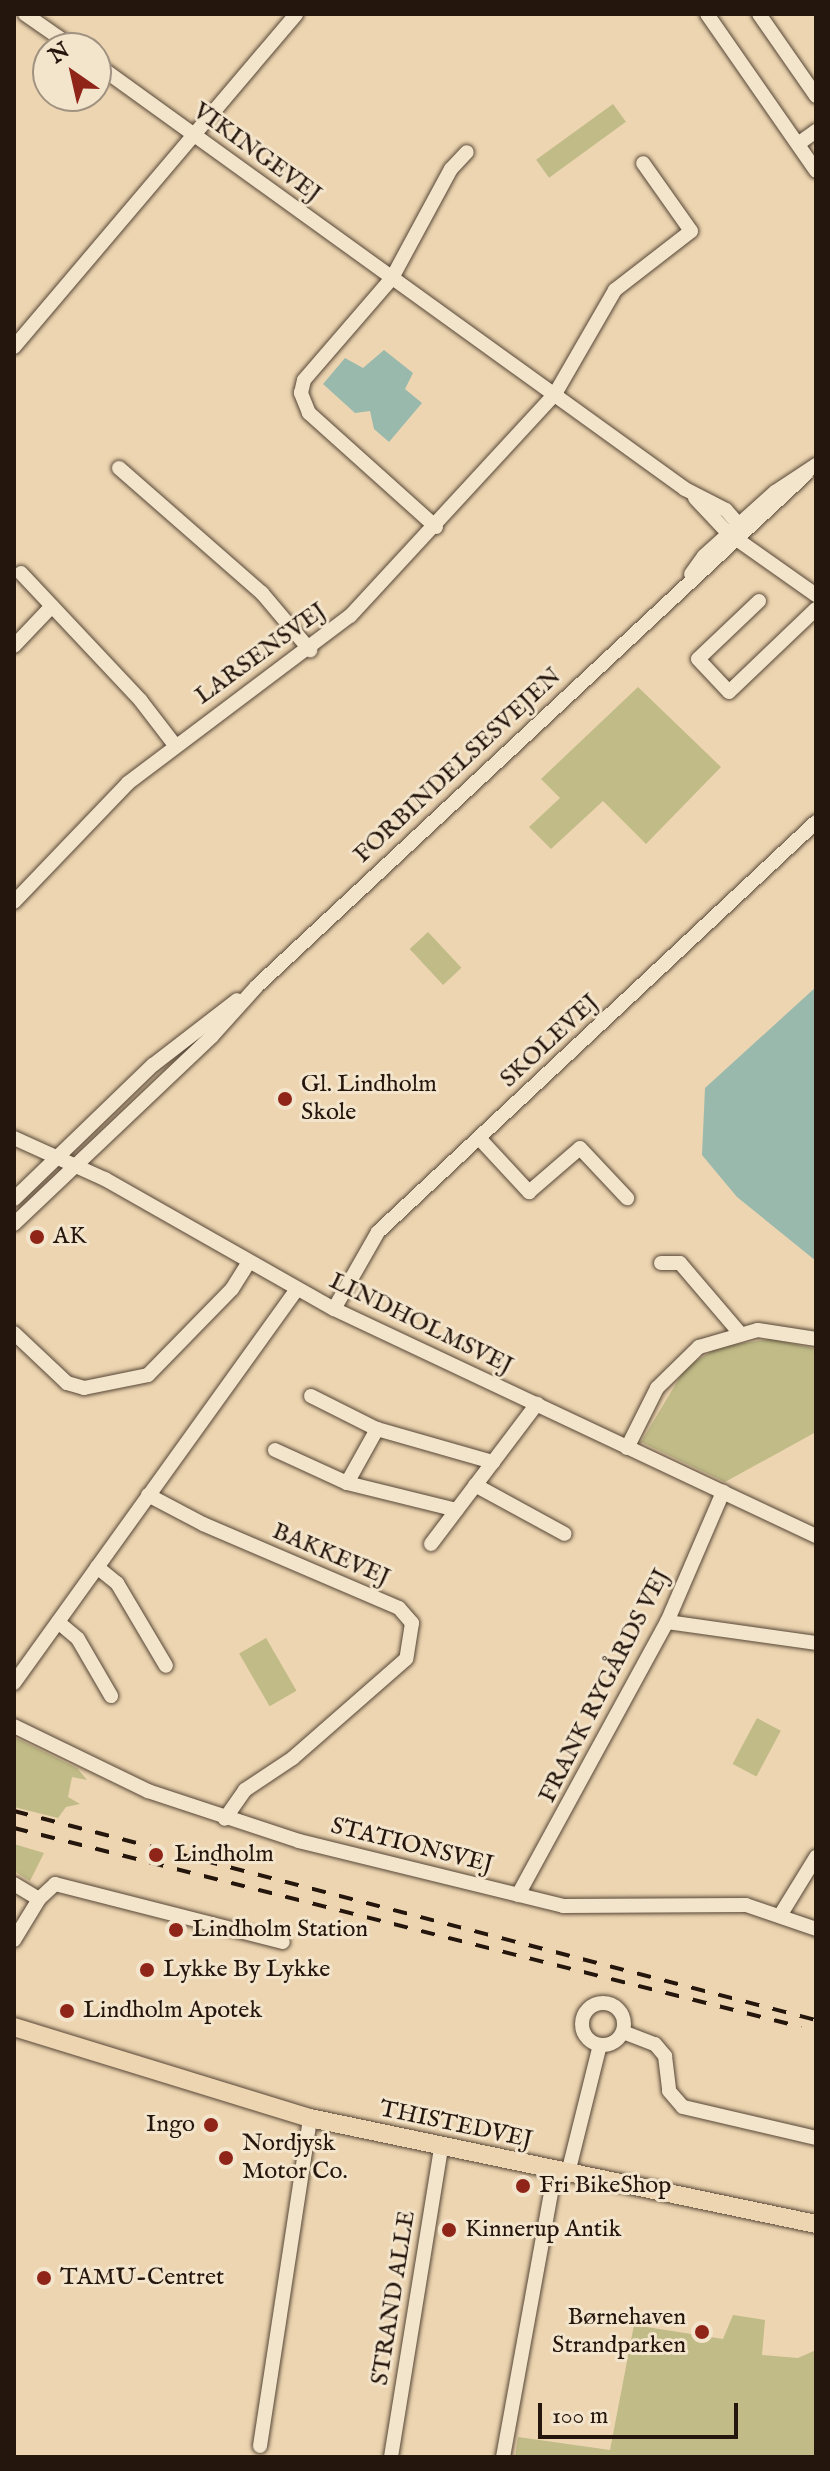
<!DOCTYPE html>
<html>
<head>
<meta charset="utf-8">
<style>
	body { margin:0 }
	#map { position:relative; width:830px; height:2471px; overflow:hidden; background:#edd5b1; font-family:"IM FELL English",serif }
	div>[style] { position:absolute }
	.green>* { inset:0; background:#c0bb87; transform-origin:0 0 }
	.water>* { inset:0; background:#99b9ad }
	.roads { filter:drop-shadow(0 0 2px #564636) drop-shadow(0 0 2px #564636) }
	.minor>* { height:14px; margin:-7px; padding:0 7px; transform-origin:7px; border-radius:7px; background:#f3e4cc }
	.minor>.ring { margin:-7px; padding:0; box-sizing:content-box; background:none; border:14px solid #f3e4cc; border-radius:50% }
	.major>* { height:18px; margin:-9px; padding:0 9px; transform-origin:9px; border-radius:9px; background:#edd5b1 }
	.rail>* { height:4px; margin-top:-2px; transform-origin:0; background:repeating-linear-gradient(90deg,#24160d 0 14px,transparent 0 28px) }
	.dots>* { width:22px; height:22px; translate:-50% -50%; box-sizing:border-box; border:4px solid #f3e4cc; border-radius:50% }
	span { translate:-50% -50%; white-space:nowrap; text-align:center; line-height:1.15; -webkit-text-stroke:6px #f3e4cc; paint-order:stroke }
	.street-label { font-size:24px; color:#24160d }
	.poi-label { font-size:24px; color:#24160d }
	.left { translate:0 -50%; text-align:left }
	.right { translate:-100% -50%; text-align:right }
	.frame { position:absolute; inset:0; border:16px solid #24160d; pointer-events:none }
	.north { position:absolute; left:32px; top:32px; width:80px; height:80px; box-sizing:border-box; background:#f3e4cc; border:2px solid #a09280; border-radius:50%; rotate:326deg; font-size:22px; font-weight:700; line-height:32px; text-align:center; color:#24160d }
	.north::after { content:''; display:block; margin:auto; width:28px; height:36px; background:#8f2418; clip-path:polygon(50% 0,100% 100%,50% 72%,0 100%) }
	.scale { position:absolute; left:538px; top:2403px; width:200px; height:36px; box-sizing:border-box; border:4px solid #24160d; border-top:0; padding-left:10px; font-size:24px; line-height:28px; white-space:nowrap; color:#24160d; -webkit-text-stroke:6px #f3e4cc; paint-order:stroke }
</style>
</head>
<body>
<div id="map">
	<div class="green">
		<div style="left:613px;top:104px;width:22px;height:95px;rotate:54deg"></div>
		<div style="clip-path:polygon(638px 687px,721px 767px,646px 844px,603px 801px,551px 849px,529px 827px,560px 798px,541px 779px)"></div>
		<div style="left:428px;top:932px;width:49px;height:25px;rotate:47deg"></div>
		<div style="clip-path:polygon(771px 1339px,816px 1349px,816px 1432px,725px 1482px,641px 1442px,686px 1367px,719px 1347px)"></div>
		<div style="left:266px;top:1638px;width:61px;height:31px;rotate:60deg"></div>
		<div style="left:757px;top:1718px;width:27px;height:52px;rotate:28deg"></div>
		<div style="clip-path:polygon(14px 1737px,77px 1768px,87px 1780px,72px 1777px,68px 1797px,80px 1804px,66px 1807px,58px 1818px,14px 1807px)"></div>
		<div style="clip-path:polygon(14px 1844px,44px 1853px,30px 1881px,14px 1871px)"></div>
		<div style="clip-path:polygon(733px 2315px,765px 2320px,762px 2355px,798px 2358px,816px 2350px,816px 2457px,515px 2457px,518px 2437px,610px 2450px,634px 2325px,723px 2339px)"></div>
	</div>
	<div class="water">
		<div style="clip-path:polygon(384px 350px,413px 373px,405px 389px,422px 403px,389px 442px,374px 429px,370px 411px,355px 413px,323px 384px,345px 358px,363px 368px)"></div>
		<div style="clip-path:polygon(816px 987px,816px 1261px,737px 1197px,702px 1155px,705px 1088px)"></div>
	</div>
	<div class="roads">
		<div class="minor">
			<div style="left:25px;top:14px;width:60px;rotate:34.8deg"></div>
			<div style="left:707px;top:14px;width:191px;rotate:55.2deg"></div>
			<div style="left:759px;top:14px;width:100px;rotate:55.2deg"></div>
			<div style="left:96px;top:64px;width:726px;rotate:35.81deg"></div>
			<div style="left:685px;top:489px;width:46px;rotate:27.1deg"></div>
			<div style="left:726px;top:510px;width:18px;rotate:49deg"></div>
			<div style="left:738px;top:524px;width:15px;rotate:86deg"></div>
			<div style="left:798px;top:144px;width:22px;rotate:-36deg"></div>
			<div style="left:14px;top:347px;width:436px;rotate:-49.7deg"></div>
			<div style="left:119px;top:468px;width:190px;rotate:41.2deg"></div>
			<div style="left:262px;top:593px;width:75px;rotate:49.9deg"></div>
			<div style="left:695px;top:498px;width:48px;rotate:46.7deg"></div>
			<div style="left:728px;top:533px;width:108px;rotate:35.2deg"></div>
			<div style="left:436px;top:527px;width:171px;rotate:-138.1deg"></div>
			<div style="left:309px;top:413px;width:22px;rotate:-112deg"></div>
			<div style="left:301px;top:393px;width:13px;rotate:-77deg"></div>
			<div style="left:304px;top:380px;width:135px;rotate:-49.2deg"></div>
			<div style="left:392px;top:278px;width:124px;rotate:-61.6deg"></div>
			<div style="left:451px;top:169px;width:23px;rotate:-47deg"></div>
			<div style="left:21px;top:573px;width:175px;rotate:46.8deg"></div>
			<div style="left:141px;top:701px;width:54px;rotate:52.5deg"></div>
			<div style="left:691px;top:574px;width:22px;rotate:-54deg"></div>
			<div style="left:704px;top:556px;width:96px;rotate:-42deg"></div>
			<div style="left:775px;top:492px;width:49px;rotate:-33.4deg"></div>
			<div style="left:759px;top:601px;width:84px;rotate:136.4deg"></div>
			<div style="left:698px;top:659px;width:45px;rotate:46.8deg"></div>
			<div style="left:729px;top:692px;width:120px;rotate:-43.7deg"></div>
			<div style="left:14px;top:646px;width:55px;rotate:-46.5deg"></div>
			<div style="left:14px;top:902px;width:165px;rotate:-46.2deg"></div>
			<div style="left:128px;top:783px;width:278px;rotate:-37deg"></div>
			<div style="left:350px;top:616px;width:302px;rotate:-47.3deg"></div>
			<div style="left:555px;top:394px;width:120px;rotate:-60deg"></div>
			<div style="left:615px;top:290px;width:96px;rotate:-37.8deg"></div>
			<div style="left:691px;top:231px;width:83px;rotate:-125.2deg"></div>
			<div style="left:14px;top:1138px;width:100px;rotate:24.3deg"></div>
			<div style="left:105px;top:1179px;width:263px;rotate:29.6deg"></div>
			<div style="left:334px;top:1309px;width:533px;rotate:25.22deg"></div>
			<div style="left:479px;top:1138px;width:74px;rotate:47.2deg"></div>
			<div style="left:529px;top:1192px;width:67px;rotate:-40.8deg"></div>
			<div style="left:580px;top:1148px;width:69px;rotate:46.8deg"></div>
			<div style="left:14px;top:1199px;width:193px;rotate:-44deg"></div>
			<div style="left:153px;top:1065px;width:106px;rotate:-37.7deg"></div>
			<div style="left:14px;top:1224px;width:273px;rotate:-43.5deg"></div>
			<div style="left:212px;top:1036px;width:67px;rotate:-48deg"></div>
			<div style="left:257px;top:986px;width:751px;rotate:-43deg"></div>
			<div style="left:661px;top:1263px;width:19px"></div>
			<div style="left:680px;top:1263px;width:91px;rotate:49.5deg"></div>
			<div style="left:334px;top:1309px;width:89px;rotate:-60.3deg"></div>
			<div style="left:378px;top:1232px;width:600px;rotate:-43.11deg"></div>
			<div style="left:14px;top:1333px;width:73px;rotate:43.3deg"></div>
			<div style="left:67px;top:1383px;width:18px;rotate:16deg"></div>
			<div style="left:84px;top:1388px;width:65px;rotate:-11.5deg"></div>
			<div style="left:148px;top:1375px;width:120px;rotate:-45.7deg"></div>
			<div style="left:232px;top:1289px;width:31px;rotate:-58deg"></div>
			<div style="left:311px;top:1396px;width:74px;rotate:26.6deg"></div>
			<div style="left:377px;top:1429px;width:121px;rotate:15.9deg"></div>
			<div style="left:627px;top:1448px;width:67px;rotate:-63.4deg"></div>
			<div style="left:657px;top:1388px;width:59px;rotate:-44.3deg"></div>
			<div style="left:699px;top:1347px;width:61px;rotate:-16.1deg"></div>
			<div style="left:758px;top:1330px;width:59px;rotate:8.8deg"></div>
			<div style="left:275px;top:1450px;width:79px;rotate:24.6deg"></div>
			<div style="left:347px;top:1483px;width:113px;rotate:13.8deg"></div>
			<div style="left:347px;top:1483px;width:62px;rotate:-60.9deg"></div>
			<div style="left:475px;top:1485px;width:102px;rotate:28.6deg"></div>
			<div style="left:148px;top:1495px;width:62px;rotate:27.8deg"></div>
			<div style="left:203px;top:1524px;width:213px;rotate:23.2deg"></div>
			<div style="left:399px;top:1608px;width:20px;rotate:49deg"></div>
			<div style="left:412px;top:1623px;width:36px;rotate:99deg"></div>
			<div style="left:406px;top:1659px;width:150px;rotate:138.8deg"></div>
			<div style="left:293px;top:1758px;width:58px;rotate:146.3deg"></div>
			<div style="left:245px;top:1790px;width:35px;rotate:125deg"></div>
			<div style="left:431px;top:1544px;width:176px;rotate:-52.9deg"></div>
			<div style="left:97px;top:1567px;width:26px;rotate:39deg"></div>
			<div style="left:117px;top:1583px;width:96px;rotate:59.4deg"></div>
			<div style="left:58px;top:1622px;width:26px;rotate:40deg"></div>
			<div style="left:78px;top:1639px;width:66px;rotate:59.9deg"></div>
			<div style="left:667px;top:1622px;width:150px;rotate:8deg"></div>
			<div style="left:14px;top:1683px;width:485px;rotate:-54.3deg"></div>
			<div style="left:14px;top:1726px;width:149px;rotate:25.9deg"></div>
			<div style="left:148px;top:1791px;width:159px;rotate:18.3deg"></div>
			<div style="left:299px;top:1841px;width:272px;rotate:13.8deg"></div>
			<div style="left:563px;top:1906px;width:183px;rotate:-0.3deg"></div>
			<div style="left:746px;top:1905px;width:74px;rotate:18.9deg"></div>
			<div style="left:14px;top:1884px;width:29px;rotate:31deg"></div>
			<div style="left:518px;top:1895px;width:311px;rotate:-61.4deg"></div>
			<div style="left:667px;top:1622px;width:142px;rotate:-66.7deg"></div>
			<div style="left:781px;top:1914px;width:67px;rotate:-58.4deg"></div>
			<div style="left:14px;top:1940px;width:48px;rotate:-58.6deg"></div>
			<div style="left:39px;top:1899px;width:22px;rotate:-43deg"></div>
			<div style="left:55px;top:1884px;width:235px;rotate:14.3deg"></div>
			<div class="ring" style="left:582px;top:2003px;width:28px;height:28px"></div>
			<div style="left:623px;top:2032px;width:34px;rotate:21deg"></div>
			<div style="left:655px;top:2044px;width:16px;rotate:50deg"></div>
			<div style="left:665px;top:2056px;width:35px;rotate:83deg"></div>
			<div style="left:669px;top:2091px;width:21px;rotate:49deg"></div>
			<div style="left:683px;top:2107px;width:137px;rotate:13.1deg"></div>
			<div style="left:568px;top:2173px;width:132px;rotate:-76deg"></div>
			<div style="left:260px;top:2446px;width:332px;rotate:-81.3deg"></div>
			<div style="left:391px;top:2457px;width:314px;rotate:-80.8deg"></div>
			<div style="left:503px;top:2457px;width:292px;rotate:-79.7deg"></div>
		</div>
		<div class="major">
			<div style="left:14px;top:2027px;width:310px;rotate:17.1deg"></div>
			<div style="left:310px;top:2118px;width:517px;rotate:11.83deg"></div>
		</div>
	</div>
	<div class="rail">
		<div style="left:14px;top:1811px;width:829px;rotate:14.61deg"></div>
		<div style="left:14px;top:1828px;width:812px;rotate:14.19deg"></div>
	</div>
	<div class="dots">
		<div style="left:285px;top:1099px;background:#8f2418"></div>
		<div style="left:37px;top:1237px;background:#8f2418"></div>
		<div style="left:156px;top:1855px;background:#8f2418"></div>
		<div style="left:176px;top:1930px;background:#8f2418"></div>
		<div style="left:147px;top:1970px;background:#8f2418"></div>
		<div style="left:67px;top:2011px;background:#8f2418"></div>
		<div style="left:211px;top:2125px;background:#8f2418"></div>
		<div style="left:226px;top:2158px;background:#8f2418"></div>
		<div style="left:523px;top:2186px;background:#8f2418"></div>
		<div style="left:449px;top:2230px;background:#8f2418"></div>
		<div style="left:44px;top:2278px;background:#8f2418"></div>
		<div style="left:702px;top:2332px;background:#8f2418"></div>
	</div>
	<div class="street-label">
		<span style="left:257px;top:153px;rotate:36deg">VIKINGEVEJ</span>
		<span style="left:261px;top:654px;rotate:-36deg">LARSENSVEJ</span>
		<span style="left:458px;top:766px;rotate:-43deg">FORBINDELSESVEJEN</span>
		<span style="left:550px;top:1041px;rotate:-43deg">SKOLEVEJ</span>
		<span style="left:421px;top:1324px;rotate:26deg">LINDHOLMSVEJ</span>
		<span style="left:331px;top:1555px;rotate:23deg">BAKKEVEJ</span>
		<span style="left:605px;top:1686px;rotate:-63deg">FRANK RYGÅRDS VEJ</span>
		<span style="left:412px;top:1846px;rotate:14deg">STATIONSVEJ</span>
		<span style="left:456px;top:2125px;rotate:12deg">THISTEDVEJ</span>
		<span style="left:394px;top:2298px;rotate:-81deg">STRAND ALLE</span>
	</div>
	<div class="poi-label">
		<span class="left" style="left:301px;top:1099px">Gl. Lindholm<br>Skole</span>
		<span class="left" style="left:53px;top:1237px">AK</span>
		<span class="left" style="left:174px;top:1855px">Lindholm</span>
		<span class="left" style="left:192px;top:1930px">Lindholm Station</span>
		<span class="left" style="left:163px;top:1970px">Lykke By Lykke</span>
		<span class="left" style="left:83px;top:2011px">Lindholm Apotek</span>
		<span class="right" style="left:195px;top:2125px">Ingo</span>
		<span class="left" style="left:242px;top:2158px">Nordjysk<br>Motor Co.</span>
		<span class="left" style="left:539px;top:2186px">Fri BikeShop</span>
		<span class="left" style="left:465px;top:2230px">Kinnerup Antik</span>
		<span class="left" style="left:60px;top:2278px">TAMU-Centret</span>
		<span class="right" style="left:686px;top:2332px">Børnehaven<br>Strandparken</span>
	</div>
	<div class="frame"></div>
	<div class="north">N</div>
	<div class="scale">100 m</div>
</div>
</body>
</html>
